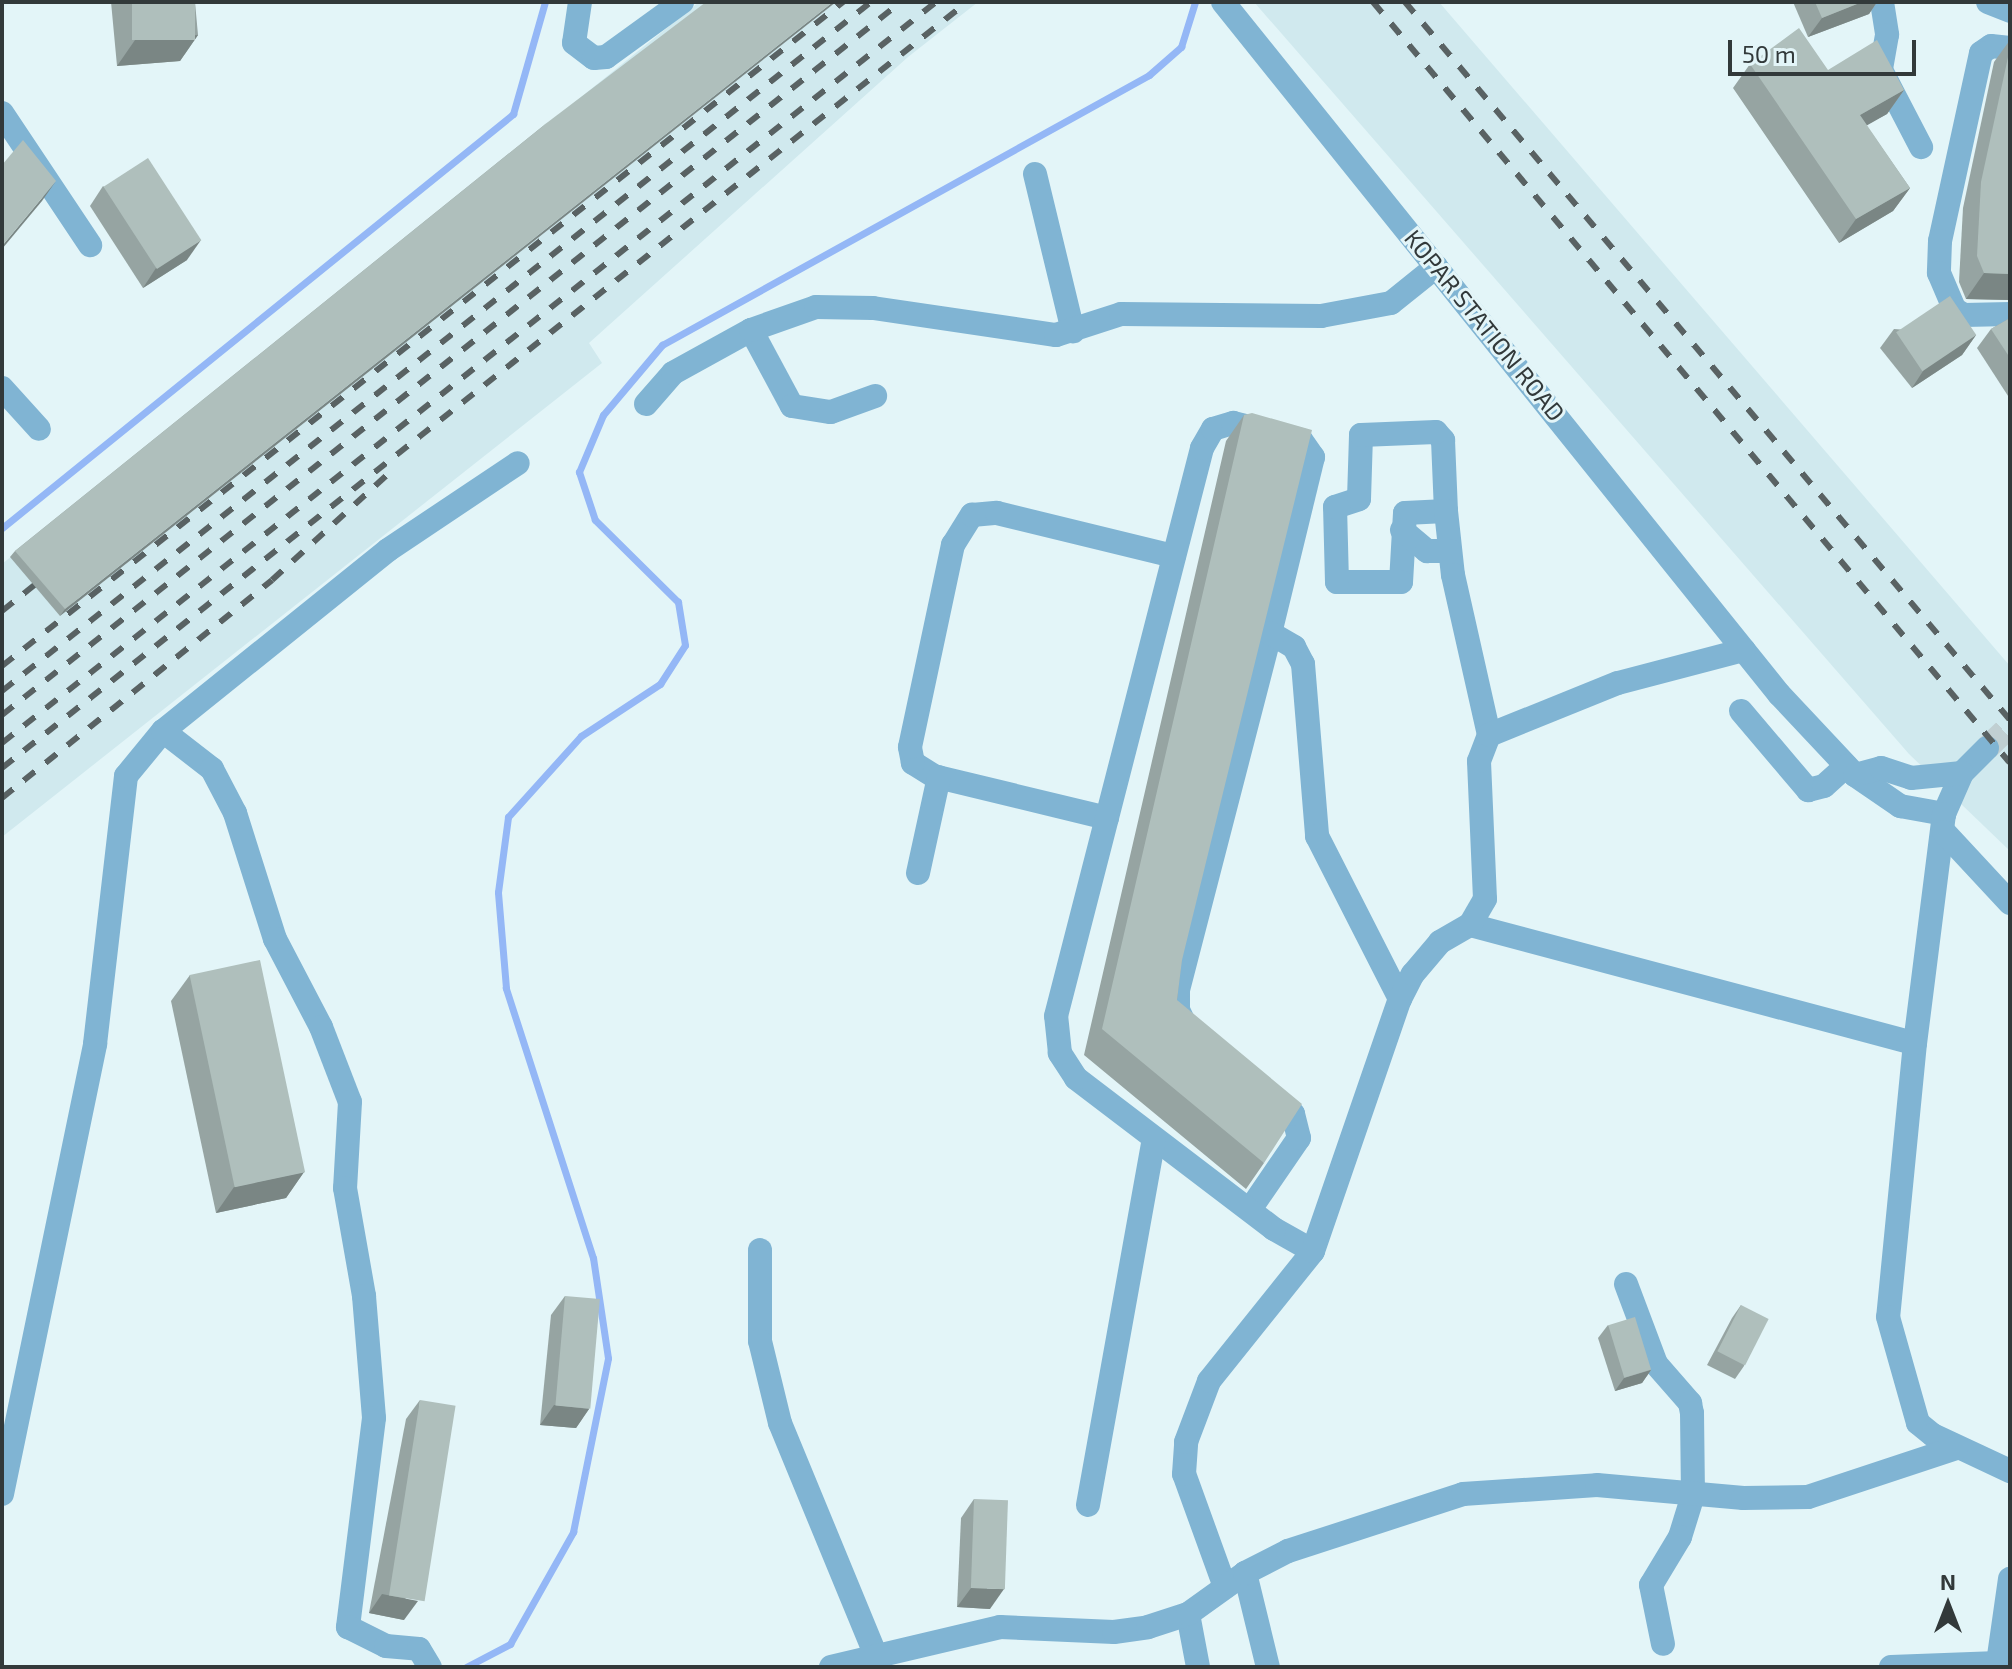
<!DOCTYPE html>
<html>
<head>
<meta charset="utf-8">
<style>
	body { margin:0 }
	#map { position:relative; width:2012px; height:1669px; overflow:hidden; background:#e3f5f8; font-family:"Exo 2",sans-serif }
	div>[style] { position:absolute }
	.built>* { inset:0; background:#d0e9ee }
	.stream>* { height:7px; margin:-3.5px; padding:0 3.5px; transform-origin:3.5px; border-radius:3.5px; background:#94b7f6 }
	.minor-tunnel>* { height:24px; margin-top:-12px; transform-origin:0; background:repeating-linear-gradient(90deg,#c0cfd2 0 24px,transparent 0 36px) }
	.minor>* { height:24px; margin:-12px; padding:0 12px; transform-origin:12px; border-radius:12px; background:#80b4d3 }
	.rail>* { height:6px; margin-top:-3px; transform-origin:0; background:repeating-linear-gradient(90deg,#596263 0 14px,transparent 0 28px) }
	.wall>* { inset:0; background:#96a4a2 }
	.shaded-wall>* { inset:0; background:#7a8684 }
	.building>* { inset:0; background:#afbfbc; transform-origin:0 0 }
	span { translate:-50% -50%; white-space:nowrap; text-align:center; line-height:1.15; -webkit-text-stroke:6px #e3f5f8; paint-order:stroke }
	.street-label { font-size:24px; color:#32393a }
	.frame { position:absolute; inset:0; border:4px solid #32393a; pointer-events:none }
	.north { position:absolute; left:1908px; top:1565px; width:80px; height:80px; -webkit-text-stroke:6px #e3f5f8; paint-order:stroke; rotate:0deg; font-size:22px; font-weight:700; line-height:32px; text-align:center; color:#32393a }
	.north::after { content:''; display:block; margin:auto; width:28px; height:36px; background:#32393a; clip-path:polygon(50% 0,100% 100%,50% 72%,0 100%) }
	.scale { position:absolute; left:1728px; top:40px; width:188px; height:36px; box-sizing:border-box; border:4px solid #32393a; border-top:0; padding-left:10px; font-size:24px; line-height:28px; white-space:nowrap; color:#32393a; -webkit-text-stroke:6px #e3f5f8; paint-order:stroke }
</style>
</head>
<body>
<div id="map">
	<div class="built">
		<div style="clip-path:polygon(699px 2px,978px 2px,908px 57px,589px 343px,602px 363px,2px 837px,2px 564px)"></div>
		<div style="clip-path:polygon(1254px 2px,1439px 2px,2010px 666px,2010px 851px,1909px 754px)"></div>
	</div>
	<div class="stream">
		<div style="left:2px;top:528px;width:658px;rotate:-39.01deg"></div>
		<div style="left:513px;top:114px;width:116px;rotate:-74.1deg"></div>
		<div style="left:466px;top:1667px;width:50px;rotate:-27.6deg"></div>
		<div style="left:510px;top:1644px;width:129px;rotate:-60.6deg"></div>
		<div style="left:573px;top:1532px;width:177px;rotate:-78.6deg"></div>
		<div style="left:608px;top:1358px;width:101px;rotate:-98.5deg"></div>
		<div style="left:593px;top:1258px;width:284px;rotate:-107.9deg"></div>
		<div style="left:506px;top:988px;width:96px;rotate:-94.8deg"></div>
		<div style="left:498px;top:892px;width:76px;rotate:-82.4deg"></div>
		<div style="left:508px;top:817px;width:109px;rotate:-48deg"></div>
		<div style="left:581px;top:736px;width:95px;rotate:-33.4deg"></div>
		<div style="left:660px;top:684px;width:46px;rotate:-57.3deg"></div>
		<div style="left:685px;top:645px;width:44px;rotate:-99.2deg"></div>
		<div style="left:678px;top:602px;width:117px;rotate:-135.3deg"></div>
		<div style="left:595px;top:520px;width:51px;rotate:-108.4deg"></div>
		<div style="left:579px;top:472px;width:62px;rotate:-67.2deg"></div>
		<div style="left:603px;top:415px;width:92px;rotate:-49.9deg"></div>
		<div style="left:662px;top:345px;width:557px;rotate:-29deg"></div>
		<div style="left:1149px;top:75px;width:43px;rotate:-41.2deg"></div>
		<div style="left:1181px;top:47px;width:47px;rotate:-72.7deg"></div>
	</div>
	<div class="minor-tunnel">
		<div style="left:1987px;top:748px;width:32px;rotate:-44deg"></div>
	</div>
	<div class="minor">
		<div style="left:580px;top:2px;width:41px;rotate:98.3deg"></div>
		<div style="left:574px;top:43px;width:25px;rotate:37deg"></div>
		<div style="left:594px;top:58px;width:12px;rotate:-5deg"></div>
		<div style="left:606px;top:57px;width:94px;rotate:-35.9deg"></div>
		<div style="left:1223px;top:2px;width:888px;rotate:51.22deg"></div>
		<div style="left:1779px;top:694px;width:111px;rotate:46.8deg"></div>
		<div style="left:1855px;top:775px;width:55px;rotate:34.6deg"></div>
		<div style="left:1900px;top:806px;width:45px;rotate:10.3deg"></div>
		<div style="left:1882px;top:2px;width:33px;rotate:81deg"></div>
		<div style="left:1887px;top:35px;width:36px;rotate:100deg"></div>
		<div style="left:1881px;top:70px;width:87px;rotate:62.5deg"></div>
		<div style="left:1988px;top:2px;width:24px;rotate:22deg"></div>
		<div style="left:2010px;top:48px;width:19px;rotate:-174deg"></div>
		<div style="left:1991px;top:46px;width:12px;rotate:145deg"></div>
		<div style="left:1981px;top:53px;width:192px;rotate:102.3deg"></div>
		<div style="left:1940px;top:241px;width:32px;rotate:92deg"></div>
		<div style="left:1939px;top:273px;width:39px;rotate:67deg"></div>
		<div style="left:1954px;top:309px;width:12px;rotate:31deg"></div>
		<div style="left:1964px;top:315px;width:46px;rotate:-1.2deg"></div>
		<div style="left:2px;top:113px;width:159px;rotate:56.3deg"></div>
		<div style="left:1035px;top:174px;width:162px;rotate:76.4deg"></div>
		<div style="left:751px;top:330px;width:86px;rotate:61.7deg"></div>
		<div style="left:792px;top:406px;width:39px;rotate:9deg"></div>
		<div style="left:831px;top:412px;width:47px;rotate:-20deg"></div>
		<div style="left:2px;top:388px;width:55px;rotate:47.9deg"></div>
		<div style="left:646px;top:404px;width:41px;rotate:-48.9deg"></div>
		<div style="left:673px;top:373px;width:89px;rotate:-28.9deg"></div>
		<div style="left:751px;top:330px;width:69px;rotate:-19.5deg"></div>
		<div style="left:816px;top:307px;width:57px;rotate:1deg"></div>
		<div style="left:873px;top:308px;width:185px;rotate:8.4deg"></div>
		<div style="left:1056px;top:335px;width:68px;rotate:-17.9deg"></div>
		<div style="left:1121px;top:314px;width:200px;rotate:0.6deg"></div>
		<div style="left:1321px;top:316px;width:71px;rotate:-10.5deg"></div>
		<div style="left:1391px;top:303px;width:58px;rotate:-38.7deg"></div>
		<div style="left:1436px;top:432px;width:11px;rotate:49deg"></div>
		<div style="left:1443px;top:440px;width:71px;rotate:87.6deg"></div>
		<div style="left:1446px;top:511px;width:41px;rotate:177.2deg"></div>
		<div style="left:1405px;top:513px;width:69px;rotate:93.3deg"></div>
		<div style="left:1401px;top:582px;width:64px;rotate:180deg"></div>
		<div style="left:1337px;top:582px;width:75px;rotate:-91.5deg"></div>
		<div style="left:1335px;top:507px;width:25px;rotate:-18deg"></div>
		<div style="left:1359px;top:499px;width:64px;rotate:-88.2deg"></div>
		<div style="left:1361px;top:435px;width:75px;rotate:-2.3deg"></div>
		<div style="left:1446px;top:511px;width:64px;rotate:83.8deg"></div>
		<div style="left:1453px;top:575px;width:164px;rotate:77.3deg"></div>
		<div style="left:1402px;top:530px;width:33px;rotate:40deg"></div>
		<div style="left:1427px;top:551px;width:23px"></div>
		<div style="left:1741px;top:711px;width:104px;rotate:49.7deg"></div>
		<div style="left:1808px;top:790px;width:16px;rotate:-14deg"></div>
		<div style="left:1824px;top:786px;width:30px;rotate:-42deg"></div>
		<div style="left:163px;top:731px;width:289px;rotate:-38.8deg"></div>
		<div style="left:388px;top:550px;width:156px;rotate:-33.8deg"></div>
		<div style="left:1987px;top:748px;width:35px;rotate:135deg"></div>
		<div style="left:1962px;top:773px;width:45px;rotate:113.7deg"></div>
		<div style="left:1944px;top:814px;width:231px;rotate:97.2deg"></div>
		<div style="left:1915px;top:1043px;width:275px;rotate:95.6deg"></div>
		<div style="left:1888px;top:1317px;width:110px;rotate:74.2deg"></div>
		<div style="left:1918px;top:1423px;width:19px;rotate:39deg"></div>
		<div style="left:1933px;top:1435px;width:85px;rotate:25.1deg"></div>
		<div style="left:1855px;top:775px;width:27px;rotate:-15deg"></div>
		<div style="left:1881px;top:768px;width:32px;rotate:18deg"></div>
		<div style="left:1911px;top:778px;width:51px;rotate:-5.6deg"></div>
		<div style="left:1107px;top:818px;width:178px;rotate:-166.4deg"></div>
		<div style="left:934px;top:776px;width:25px;rotate:-148deg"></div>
		<div style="left:913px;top:763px;width:16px;rotate:-101deg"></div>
		<div style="left:910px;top:747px;width:207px;rotate:-78deg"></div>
		<div style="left:953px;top:545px;width:36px;rotate:-58deg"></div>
		<div style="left:972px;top:515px;width:25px;rotate:-5deg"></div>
		<div style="left:997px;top:513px;width:182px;rotate:13.7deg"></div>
		<div style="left:1944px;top:832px;width:97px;rotate:47.1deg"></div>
		<div style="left:918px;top:873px;width:98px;rotate:-77.7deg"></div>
		<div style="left:1470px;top:925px;width:460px;rotate:14.9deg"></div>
		<div style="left:1187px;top:1029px;width:21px;rotate:-115deg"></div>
		<div style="left:1178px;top:1010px;width:20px;rotate:-90deg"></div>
		<div style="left:1178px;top:990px;width:369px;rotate:-75.5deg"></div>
		<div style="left:1251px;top:1208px;width:85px;rotate:-55.6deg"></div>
		<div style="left:1299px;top:1138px;width:25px;rotate:-104deg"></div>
		<div style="left:1293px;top:1114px;width:31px;rotate:-140deg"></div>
		<div style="left:760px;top:1250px;width:91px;rotate:90deg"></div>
		<div style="left:760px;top:1341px;width:84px;rotate:76.3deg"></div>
		<div style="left:780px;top:1423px;width:252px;rotate:67.6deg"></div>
		<div style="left:1313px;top:1251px;width:45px;rotate:-150.6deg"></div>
		<div style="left:1274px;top:1229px;width:249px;rotate:-142.7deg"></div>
		<div style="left:1076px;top:1078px;width:30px;rotate:-123deg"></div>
		<div style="left:1060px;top:1053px;width:37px;rotate:-96deg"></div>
		<div style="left:1056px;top:1016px;width:586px;rotate:-75.58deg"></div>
		<div style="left:1202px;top:448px;width:22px;rotate:-60deg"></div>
		<div style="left:1213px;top:429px;width:21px;rotate:-17deg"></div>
		<div style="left:1233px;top:423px;width:70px;rotate:14deg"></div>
		<div style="left:1301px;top:440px;width:21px;rotate:55deg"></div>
		<div style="left:1313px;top:457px;width:181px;rotate:103.7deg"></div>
		<div style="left:1270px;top:633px;width:28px;rotate:30deg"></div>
		<div style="left:1294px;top:647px;width:19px;rotate:62deg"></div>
		<div style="left:1303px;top:664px;width:173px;rotate:85.3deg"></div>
		<div style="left:1317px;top:836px;width:183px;rotate:63deg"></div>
		<div style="left:1626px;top:1284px;width:85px;rotate:69.4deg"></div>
		<div style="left:1656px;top:1364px;width:52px;rotate:48.9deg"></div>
		<div style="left:1690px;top:1403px;width:10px;rotate:79deg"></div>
		<div style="left:1692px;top:1413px;width:82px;rotate:89.3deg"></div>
		<div style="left:1693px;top:1495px;width:44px;rotate:107.2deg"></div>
		<div style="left:1680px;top:1537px;width:56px;rotate:121.1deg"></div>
		<div style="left:1651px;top:1585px;width:60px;rotate:78.5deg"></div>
		<div style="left:2px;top:1494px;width:460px;rotate:-78.3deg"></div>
		<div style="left:95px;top:1044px;width:270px;rotate:-83.4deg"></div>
		<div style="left:126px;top:776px;width:58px;rotate:-50.6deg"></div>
		<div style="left:163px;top:731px;width:62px;rotate:37.8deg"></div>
		<div style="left:212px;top:769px;width:50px;rotate:62.4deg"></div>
		<div style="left:235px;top:813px;width:132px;rotate:72.4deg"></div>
		<div style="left:275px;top:939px;width:99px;rotate:62.4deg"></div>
		<div style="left:321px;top:1027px;width:80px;rotate:68.9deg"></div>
		<div style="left:350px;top:1102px;width:86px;rotate:93.3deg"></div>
		<div style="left:345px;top:1188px;width:110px;rotate:80deg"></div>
		<div style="left:364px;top:1296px;width:122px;rotate:85.3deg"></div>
		<div style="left:374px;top:1418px;width:211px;rotate:97.1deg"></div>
		<div style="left:348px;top:1627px;width:42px;rotate:26.6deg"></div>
		<div style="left:386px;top:1646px;width:33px;rotate:5deg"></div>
		<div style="left:419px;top:1649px;width:21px;rotate:59deg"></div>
		<div style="left:1088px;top:1505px;width:372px;rotate:-79.8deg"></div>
		<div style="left:1245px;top:1573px;width:97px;rotate:76.3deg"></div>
		<div style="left:1225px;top:1587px;width:120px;rotate:-109.9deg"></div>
		<div style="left:1184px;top:1474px;width:32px;rotate:-86deg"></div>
		<div style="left:1186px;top:1442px;width:65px;rotate:-69.3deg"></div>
		<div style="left:1209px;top:1381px;width:166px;rotate:-51.3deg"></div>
		<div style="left:1313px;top:1251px;width:267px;rotate:-71deg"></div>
		<div style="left:1400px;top:999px;width:28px;rotate:-63deg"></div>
		<div style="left:1413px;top:974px;width:42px;rotate:-49.8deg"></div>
		<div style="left:1440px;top:942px;width:34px;rotate:-30deg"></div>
		<div style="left:1470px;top:925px;width:30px;rotate:-60deg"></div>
		<div style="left:1485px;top:899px;width:138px;rotate:-92.5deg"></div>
		<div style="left:1479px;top:761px;width:28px;rotate:-69deg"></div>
		<div style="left:1489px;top:735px;width:139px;rotate:-22deg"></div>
		<div style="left:1618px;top:683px;width:130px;rotate:-14.7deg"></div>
		<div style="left:1188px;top:1614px;width:54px;rotate:79.3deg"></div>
		<div style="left:831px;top:1667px;width:174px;rotate:-13.3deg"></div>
		<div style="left:1000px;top:1627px;width:114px;rotate:2.5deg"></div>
		<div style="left:1114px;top:1632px;width:34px;rotate:-8deg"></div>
		<div style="left:1148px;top:1627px;width:42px;rotate:-18deg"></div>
		<div style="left:1188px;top:1614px;width:70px;rotate:-35.7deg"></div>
		<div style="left:1245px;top:1573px;width:48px;rotate:-27.1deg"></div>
		<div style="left:1288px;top:1551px;width:184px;rotate:-18deg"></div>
		<div style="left:1463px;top:1494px;width:134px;rotate:-3.8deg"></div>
		<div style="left:1597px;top:1485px;width:147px;rotate:5.1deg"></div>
		<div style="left:1743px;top:1498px;width:65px;rotate:-0.9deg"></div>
		<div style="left:1808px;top:1497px;width:156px;rotate:-18.3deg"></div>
		<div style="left:1891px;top:1667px;width:107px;rotate:-2.1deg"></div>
		<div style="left:1998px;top:1663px;width:85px;rotate:-81.9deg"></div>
	</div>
	<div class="rail">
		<div style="left:1373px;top:2px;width:992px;rotate:50.07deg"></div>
		<div style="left:1405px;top:2px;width:939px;rotate:49.88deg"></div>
		<div style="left:2px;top:611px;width:64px;rotate:-38.7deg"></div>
		<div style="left:2px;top:666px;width:1072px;rotate:-38.29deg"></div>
		<div style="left:2px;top:691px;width:1109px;rotate:-38.41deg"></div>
		<div style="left:2px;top:715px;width:1147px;rotate:-38.42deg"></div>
		<div style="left:2px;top:743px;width:1192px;rotate:-38.43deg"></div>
		<div style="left:2px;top:768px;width:1232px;rotate:-38.44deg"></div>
		<div style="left:2px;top:798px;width:347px;rotate:-38.9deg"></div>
		<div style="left:272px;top:580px;width:159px;rotate:-42.4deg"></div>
	</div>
	<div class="wall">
		<div style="clip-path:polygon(111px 2px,195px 2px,198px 35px,180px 61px,117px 66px)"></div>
		<div style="clip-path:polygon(1793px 2px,1877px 2px,1869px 14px,1808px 37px)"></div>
		<div style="clip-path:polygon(2010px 40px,2010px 300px,1966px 299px,1959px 282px,1963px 208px,1994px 62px)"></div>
		<div style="clip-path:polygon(1750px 64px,1904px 90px,1887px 114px,1866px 125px,1910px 188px,1893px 211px,1839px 243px,1733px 88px)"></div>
		<div style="clip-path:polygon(548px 122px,60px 616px,10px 557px,15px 551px)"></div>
		<div style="clip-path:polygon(103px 186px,187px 260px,143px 288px,90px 206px)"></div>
		<div style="clip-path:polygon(2010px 318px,2010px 399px,1977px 348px,1991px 329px)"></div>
		<div style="clip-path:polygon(1894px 329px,1976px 335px,1962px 355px,1912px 388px,1880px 348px)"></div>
		<div style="clip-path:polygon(1244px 415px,1177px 1000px,1264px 1163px,1246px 1189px,1084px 1055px,1226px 441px)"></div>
		<div style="clip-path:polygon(190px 975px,304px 1172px,286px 1198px,216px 1213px,171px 1001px)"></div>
		<div style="clip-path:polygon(565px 1296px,589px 1409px,576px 1428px,540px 1425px,551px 1315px)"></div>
		<div style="clip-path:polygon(1741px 1305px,1744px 1366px,1735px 1379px,1707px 1365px,1732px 1318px)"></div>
		<div style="clip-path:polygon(1608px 1325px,1651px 1370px,1642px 1383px,1615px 1391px,1598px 1338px)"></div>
		<div style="clip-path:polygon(420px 1400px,404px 1620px,369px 1613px,406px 1419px)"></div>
		<div style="clip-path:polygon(974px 1499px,990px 1609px,957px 1607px,961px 1518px)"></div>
	</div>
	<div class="shaded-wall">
		<div style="clip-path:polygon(833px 2px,836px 2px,60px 616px,65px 609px)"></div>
		<div style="clip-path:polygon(1862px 2px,1877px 2px,1869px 14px,1808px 37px,1822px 18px)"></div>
		<div style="clip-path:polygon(198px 35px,180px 61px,117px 66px,135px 40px)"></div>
		<div style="clip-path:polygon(1904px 90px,1887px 114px,1843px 139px,1860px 115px)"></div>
		<div style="clip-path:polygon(56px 181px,42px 201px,2px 249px,2px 246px)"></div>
		<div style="clip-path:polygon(1910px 188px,1893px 211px,1839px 243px,1856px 219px)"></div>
		<div style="clip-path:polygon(201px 240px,187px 260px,143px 288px,156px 268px)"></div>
		<div style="clip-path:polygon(1984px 273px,2010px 274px,2010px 300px,1966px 299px)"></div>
		<div style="clip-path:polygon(1976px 335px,1962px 355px,1912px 388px,1925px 368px)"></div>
		<div style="clip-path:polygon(304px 1172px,286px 1198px,216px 1213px,234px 1187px)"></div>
		<div style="clip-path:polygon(1651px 1370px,1642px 1383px,1615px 1391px,1624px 1378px)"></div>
		<div style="clip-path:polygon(554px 1405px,589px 1409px,576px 1428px,540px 1425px)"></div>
		<div style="clip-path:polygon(971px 1588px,1004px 1589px,990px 1609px,957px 1607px)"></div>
		<div style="clip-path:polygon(382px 1594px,418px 1601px,404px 1620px,369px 1613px)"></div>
	</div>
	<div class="building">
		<div style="left:132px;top:2px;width:63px;height:38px"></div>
		<div style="clip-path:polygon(706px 2px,833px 2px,65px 609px,15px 551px,548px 122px)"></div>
		<div style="clip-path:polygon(1815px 2px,1862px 2px,1822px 18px)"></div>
		<div style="clip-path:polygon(1799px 28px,1828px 70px,1877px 40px,1904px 90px,1860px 115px,1910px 188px,1856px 219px,1750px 64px)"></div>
		<div style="clip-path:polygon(2010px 48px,2010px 274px,1984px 273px,1977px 256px,1981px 182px)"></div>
		<div style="clip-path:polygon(23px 140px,56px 181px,2px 246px,2px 165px)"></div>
		<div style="left:148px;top:158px;width:98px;height:53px;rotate:57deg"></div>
		<div style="left:1950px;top:296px;width:47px;height:65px;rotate:56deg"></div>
		<div style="clip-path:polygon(2010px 318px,2010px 358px,1991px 329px)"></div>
		<div style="clip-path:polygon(1252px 413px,1312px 430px,1182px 960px,1177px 1000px,1302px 1104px,1264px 1163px,1102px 1029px,1244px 415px)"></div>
		<div style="left:260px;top:960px;width:217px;height:72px;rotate:78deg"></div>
		<div style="left:565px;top:1296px;width:35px;height:110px;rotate:5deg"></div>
		<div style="left:1741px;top:1305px;width:31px;height:52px;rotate:27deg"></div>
		<div style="left:1635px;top:1317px;width:55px;height:28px;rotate:73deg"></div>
		<div style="left:420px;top:1400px;width:36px;height:198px;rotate:9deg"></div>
		<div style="left:974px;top:1499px;width:34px;height:89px;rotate:2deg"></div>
	</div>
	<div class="street-label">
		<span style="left:1485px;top:325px;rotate:51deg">KOPAR STATION ROAD</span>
	</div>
	<div class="frame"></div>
	<div class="north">N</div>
	<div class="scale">50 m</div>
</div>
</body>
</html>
